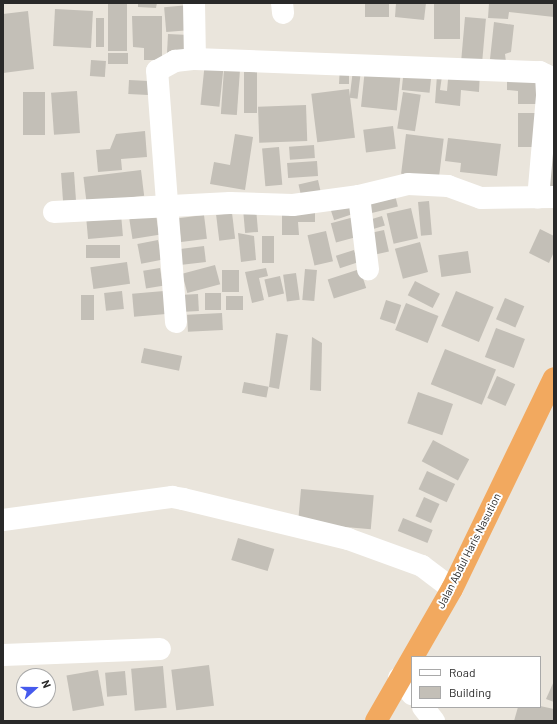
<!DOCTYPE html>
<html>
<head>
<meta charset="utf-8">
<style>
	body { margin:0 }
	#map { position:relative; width:557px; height:724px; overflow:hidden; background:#eae5dc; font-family:Barlow,sans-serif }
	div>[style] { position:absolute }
	.building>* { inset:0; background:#c3bfb7; transform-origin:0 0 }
	.minor>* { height:22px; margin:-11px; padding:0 11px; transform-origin:11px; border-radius:11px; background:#fff }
	.highway>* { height:22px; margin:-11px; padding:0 11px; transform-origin:11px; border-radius:11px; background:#f2a95f }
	span { translate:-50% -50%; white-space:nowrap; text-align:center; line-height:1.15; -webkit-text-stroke:4px #fff; paint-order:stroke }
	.street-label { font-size:11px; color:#292929 }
	.frame { position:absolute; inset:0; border:4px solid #292929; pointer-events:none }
	.legend { position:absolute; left:411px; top:656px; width:130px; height:52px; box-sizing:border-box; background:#fff; border:1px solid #a9a9a9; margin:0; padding:5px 7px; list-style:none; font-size:12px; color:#292929 }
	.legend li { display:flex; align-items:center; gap:8px; height:20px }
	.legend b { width:20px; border:1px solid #a9a9a9 }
	.north { position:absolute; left:16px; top:668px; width:40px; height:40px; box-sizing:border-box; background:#fff; border:1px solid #a9a9a9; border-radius:50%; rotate:69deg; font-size:11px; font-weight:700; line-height:16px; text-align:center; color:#292929 }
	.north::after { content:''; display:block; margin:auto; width:14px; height:18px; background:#465aed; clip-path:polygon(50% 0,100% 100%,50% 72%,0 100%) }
</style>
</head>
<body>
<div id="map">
	<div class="building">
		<div style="left:108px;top:3px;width:19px;height:48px"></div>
		<div style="clip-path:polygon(138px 3px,157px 3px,156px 8px,138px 7px)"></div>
		<div style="left:365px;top:3px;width:24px;height:14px"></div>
		<div style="clip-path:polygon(396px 3px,426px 3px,424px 20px,395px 17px)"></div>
		<div style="left:434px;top:3px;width:26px;height:36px"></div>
		<div style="clip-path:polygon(489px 3px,554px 3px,554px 17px,509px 12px,508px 19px,488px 18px)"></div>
		<div style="left:189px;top:5px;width:25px;height:25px;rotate:85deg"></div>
		<div style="left:55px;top:9px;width:38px;height:37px;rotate:3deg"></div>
		<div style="clip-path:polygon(28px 11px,34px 69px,3px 73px,3px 14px)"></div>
		<div style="clip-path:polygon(132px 16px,162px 16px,162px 60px,144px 60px,144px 48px,133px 47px)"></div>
		<div style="left:465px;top:17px;width:21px;height:44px;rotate:5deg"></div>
		<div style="left:96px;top:18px;width:8px;height:29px"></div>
		<div style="clip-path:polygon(494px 22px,514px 25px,511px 52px,505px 54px,506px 62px,490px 59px)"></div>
		<div style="left:168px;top:34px;width:21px;height:24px;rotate:3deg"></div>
		<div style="left:108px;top:53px;width:20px;height:11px"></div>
		<div style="left:91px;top:60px;width:15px;height:16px;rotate:4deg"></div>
		<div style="left:205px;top:62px;width:19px;height:43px;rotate:6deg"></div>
		<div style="clip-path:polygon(340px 66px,349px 67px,349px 84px,339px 84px)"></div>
		<div style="left:404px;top:68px;width:28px;height:22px;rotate:6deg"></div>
		<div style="clip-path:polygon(449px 68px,480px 71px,479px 92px,461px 90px,460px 106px,435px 103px,437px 75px,442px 76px,440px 90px,447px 91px)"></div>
		<div style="left:224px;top:69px;width:16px;height:45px;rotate:4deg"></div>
		<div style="left:365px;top:69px;width:36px;height:38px;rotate:6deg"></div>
		<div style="left:353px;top:70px;width:8px;height:28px;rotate:7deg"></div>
		<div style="left:244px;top:72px;width:13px;height:41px"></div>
		<div style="clip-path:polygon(507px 74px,543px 75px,542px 104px,518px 104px,518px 91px,507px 90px)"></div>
		<div style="left:129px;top:80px;width:20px;height:14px;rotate:3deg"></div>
		<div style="left:349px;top:89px;width:49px;height:38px;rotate:83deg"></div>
		<div style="left:77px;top:91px;width:42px;height:26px;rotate:86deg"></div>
		<div style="left:23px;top:92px;width:22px;height:43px"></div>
		<div style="left:403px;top:92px;width:18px;height:37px;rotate:9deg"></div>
		<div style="left:306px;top:105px;width:36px;height:48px;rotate:88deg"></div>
		<div style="left:518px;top:113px;width:18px;height:34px"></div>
		<div style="left:393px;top:126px;width:23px;height:30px;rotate:83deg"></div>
		<div style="clip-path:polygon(145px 131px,147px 157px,121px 159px,122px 170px,98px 172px,96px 150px,110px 149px,116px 134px)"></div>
		<div style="clip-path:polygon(235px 134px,253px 137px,245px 190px,210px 184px,214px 162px,230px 165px)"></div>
		<div style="left:406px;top:134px;width:38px;height:40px;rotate:7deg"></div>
		<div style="clip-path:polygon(448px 138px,501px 144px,497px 176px,460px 172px,461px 163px,445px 161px)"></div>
		<div style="left:314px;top:145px;width:13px;height:25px;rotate:86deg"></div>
		<div style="left:279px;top:147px;width:38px;height:17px;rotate:85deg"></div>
		<div style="clip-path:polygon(547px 150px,554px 151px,554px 190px,545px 189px)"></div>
		<div style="left:317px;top:161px;width:15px;height:30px;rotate:86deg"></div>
		<div style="left:141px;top:170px;width:26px;height:58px;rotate:83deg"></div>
		<div style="left:74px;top:172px;width:28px;height:13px;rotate:86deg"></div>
		<div style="left:318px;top:180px;width:13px;height:20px;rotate:77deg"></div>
		<div style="left:394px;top:191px;width:16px;height:33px;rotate:76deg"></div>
		<div style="left:351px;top:201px;width:13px;height:22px;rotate:72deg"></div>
		<div style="left:429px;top:201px;width:34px;height:11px;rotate:85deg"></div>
		<div style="left:256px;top:208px;width:24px;height:13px;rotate:85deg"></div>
		<div style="left:411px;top:208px;width:31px;height:25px;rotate:77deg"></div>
		<div style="clip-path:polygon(282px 211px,315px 211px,315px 222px,298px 222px,299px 235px,282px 235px)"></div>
		<div style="left:232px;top:213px;width:26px;height:16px;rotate:83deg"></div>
		<div style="left:121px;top:214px;width:22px;height:35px;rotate:85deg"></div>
		<div style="left:156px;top:215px;width:20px;height:27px;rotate:81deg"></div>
		<div style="left:204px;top:215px;width:24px;height:26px;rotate:83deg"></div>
		<div style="left:382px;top:216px;width:10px;height:13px;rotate:73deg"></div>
		<div style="left:354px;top:217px;width:20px;height:24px;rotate:75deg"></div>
		<div style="clip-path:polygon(540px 229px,554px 236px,554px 252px,549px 263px,529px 253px)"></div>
		<div style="left:384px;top:230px;width:22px;height:15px;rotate:77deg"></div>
		<div style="left:326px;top:231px;width:31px;height:19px;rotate:77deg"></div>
		<div style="clip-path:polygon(238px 233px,254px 236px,256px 260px,241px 262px)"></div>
		<div style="left:262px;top:236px;width:12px;height:27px"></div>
		<div style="left:158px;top:240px;width:20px;height:21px;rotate:79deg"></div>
		<div style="left:420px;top:242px;width:31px;height:26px;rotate:75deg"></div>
		<div style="left:86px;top:245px;width:34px;height:13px"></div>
		<div style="left:204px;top:246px;width:16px;height:24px;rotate:83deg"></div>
		<div style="left:354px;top:250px;width:13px;height:19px;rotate:72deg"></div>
		<div style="left:468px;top:251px;width:22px;height:30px;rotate:82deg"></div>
		<div style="left:127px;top:262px;width:22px;height:37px;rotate:82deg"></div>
		<div style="left:215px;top:265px;width:20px;height:34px;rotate:75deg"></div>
		<div style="left:160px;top:268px;width:18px;height:17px;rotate:81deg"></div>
		<div style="clip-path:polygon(266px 268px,268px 276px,259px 278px,264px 300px,252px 303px,245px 272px)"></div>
		<div style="left:305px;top:269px;width:12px;height:31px;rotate:5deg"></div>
		<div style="left:360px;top:269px;width:20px;height:34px;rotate:72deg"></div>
		<div style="left:222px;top:270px;width:17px;height:22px"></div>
		<div style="left:296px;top:273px;width:27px;height:13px;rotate:82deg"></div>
		<div style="left:280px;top:276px;width:18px;height:16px;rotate:77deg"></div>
		<div style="left:415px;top:281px;width:28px;height:16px;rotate:27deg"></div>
		<div style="left:122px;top:291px;width:18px;height:18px;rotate:84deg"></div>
		<div style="left:164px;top:291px;width:23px;height:32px;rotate:85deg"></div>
		<div style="left:456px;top:291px;width:41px;height:38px;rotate:23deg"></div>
		<div style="left:205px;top:293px;width:16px;height:17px"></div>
		<div style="left:198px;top:294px;width:17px;height:14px;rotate:87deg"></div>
		<div style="left:81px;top:295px;width:13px;height:25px"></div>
		<div style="left:226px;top:296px;width:17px;height:14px"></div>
		<div style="left:505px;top:298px;width:21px;height:23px;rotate:23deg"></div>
		<div style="left:386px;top:300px;width:16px;height:20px;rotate:18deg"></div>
		<div style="left:406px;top:303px;width:35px;height:29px;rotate:22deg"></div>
		<div style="left:222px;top:313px;width:17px;height:35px;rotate:87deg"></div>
		<div style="left:496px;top:328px;width:31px;height:31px;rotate:21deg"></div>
		<div style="clip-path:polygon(276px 333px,288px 335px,279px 389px,269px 387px)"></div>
		<div style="clip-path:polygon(312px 337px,322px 343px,321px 391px,310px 390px)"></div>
		<div style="left:144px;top:348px;width:39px;height:15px;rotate:12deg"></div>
		<div style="left:445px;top:349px;width:55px;height:38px;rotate:22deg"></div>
		<div style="left:497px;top:376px;width:20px;height:24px;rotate:24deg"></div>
		<div style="left:244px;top:382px;width:25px;height:11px;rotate:11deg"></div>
		<div style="left:418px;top:392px;width:37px;height:33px;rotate:19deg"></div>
		<div style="left:433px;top:440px;width:41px;height:24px;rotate:28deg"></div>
		<div style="left:427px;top:471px;width:31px;height:20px;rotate:25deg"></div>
		<div style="left:301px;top:489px;width:73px;height:34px;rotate:5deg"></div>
		<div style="left:424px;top:497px;width:17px;height:21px;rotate:24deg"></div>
		<div style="left:403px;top:518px;width:32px;height:14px;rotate:22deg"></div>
		<div style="left:238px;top:538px;width:38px;height:23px;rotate:17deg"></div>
		<div style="left:209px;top:665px;width:41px;height:38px;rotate:83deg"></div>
		<div style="left:163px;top:666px;width:42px;height:32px;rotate:85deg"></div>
		<div style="left:98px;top:670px;width:36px;height:32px;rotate:80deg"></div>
		<div style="left:125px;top:671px;width:24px;height:20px;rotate:85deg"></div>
		<div style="clip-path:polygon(554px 681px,554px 702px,546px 699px)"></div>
		<div style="clip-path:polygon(540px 706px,554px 709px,554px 721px,514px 721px,518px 707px)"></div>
	</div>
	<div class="minor">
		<div style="left:194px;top:3px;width:56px;rotate:89deg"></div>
		<div style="left:282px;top:3px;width:10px;rotate:84deg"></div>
		<div style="left:359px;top:196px;width:74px;rotate:83deg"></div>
		<div style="left:54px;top:212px;width:176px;rotate:-2.9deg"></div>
		<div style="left:230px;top:203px;width:63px;rotate:1.8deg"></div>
		<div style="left:293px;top:205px;width:67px;rotate:-7.8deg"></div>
		<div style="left:359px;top:196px;width:50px;rotate:-13.8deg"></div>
		<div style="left:408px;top:184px;width:40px;rotate:2.9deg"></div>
		<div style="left:448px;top:186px;width:35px;rotate:20deg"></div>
		<div style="left:481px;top:198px;width:73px;rotate:-0.8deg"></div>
		<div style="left:176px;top:322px;width:252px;rotate:-94.3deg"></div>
		<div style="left:157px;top:71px;width:21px;rotate:-29deg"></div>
		<div style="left:175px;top:61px;width:20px;rotate:-6deg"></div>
		<div style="left:195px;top:59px;width:345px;rotate:2.2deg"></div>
		<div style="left:540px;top:72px;width:7px;rotate:27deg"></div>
		<div style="left:546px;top:75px;width:21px;rotate:87deg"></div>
		<div style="left:547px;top:96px;width:102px;rotate:95deg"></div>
		<div style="left:3px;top:520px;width:171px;rotate:-7.8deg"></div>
		<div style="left:172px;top:497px;width:11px;rotate:10deg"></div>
		<div style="left:183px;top:499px;width:170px;rotate:13.6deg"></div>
		<div style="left:348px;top:539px;width:79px;rotate:20deg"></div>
		<div style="left:422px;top:566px;width:38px;rotate:37deg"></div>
		<div style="left:3px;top:655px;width:157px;rotate:-2.2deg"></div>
		<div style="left:399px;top:678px;width:21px;rotate:51deg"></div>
		<div style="left:423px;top:707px;width:18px;rotate:52deg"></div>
	</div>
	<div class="highway">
		<div style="left:376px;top:721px;width:152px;rotate:-60.1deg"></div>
		<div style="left:452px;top:589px;width:234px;rotate:-64.2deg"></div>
	</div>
	<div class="street-label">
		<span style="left:469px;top:551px;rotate:-63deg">Jalan Abdul Haris Nasution</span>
	</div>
	<div class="frame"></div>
	<ul class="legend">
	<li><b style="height:5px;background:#fff"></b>Road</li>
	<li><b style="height:11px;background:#c3bfb7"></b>Building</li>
	</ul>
	<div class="north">N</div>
</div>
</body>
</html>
